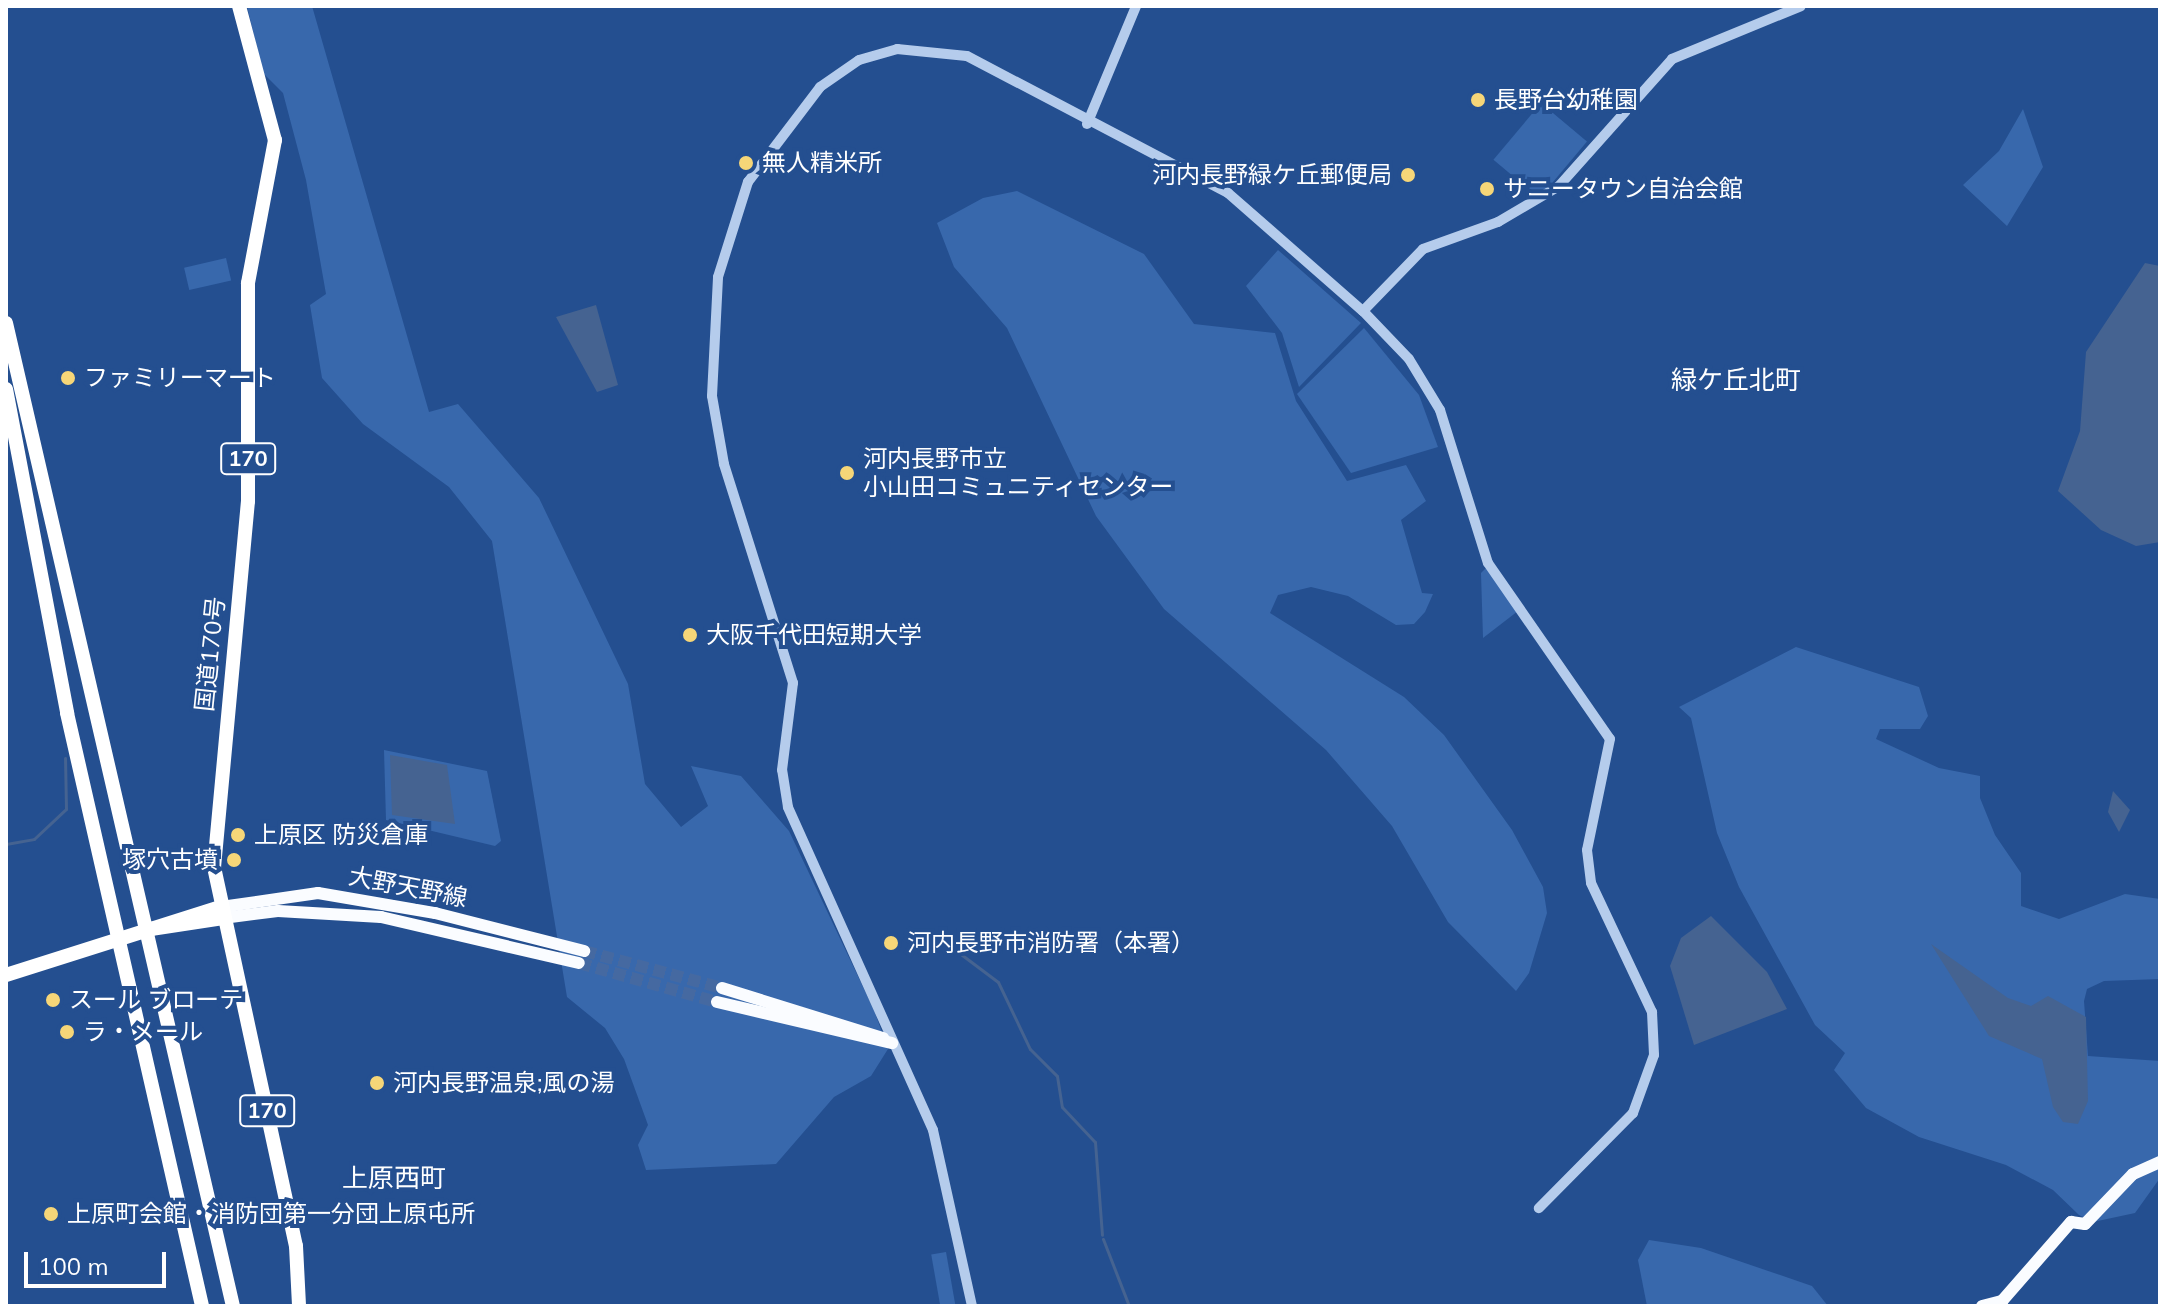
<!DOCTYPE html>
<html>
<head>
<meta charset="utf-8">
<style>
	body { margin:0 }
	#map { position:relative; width:2166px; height:1312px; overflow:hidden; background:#244f90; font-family:Mulish,"Noto Sans JP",sans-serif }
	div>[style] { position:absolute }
	.green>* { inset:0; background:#3868ac; transform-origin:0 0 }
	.water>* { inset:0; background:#456391 }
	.stream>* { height:3px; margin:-1.5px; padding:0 1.5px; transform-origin:1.5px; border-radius:1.5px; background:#456391 }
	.major-tunnel>* { height:12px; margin-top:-6px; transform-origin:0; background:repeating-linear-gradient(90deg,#4569a1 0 12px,transparent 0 18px) }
	.minor>* { height:10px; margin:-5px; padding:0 5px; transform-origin:5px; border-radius:5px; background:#b5ccec }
	.major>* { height:12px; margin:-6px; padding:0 6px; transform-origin:6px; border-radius:6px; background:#fafcff }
	.highway>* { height:14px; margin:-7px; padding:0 7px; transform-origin:7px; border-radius:7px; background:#fff }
	.dots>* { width:22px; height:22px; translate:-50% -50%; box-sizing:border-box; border:4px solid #244f90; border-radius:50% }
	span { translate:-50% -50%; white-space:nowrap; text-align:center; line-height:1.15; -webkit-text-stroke:8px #244f90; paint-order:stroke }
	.shield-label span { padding:2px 6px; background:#244f90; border:2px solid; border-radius:6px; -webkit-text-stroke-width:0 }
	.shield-label { font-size:22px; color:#fff; font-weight:700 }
	.poi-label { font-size:24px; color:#fff }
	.left { translate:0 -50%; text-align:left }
	.right { translate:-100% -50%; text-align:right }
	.street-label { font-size:24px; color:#fff }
	.neighbourhood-label { font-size:26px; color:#fff }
	.frame { position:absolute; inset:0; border:8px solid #fff; pointer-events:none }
	.scale { position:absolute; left:24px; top:1252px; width:142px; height:36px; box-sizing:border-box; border:4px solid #fff; border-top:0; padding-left:10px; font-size:24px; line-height:28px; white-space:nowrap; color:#fff; -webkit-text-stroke:6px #244f90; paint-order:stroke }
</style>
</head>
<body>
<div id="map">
	<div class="green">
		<div style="clip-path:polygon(247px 6px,312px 6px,429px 412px,458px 404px,539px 498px,628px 684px,645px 784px,681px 827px,708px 806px,691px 766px,741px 776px,789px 831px,874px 1010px,888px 1049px,871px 1076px,834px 1097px,776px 1164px,646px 1170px,638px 1145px,648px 1125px,624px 1059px,605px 1028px,567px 997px,492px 541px,449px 487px,363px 424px,322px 378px,310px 305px,326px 294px,306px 180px,283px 93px,263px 73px)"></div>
		<div style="left:1541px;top:103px;width:60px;height:74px;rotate:40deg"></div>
		<div style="clip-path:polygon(2023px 109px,2043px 167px,2007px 226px,1963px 185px,1999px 151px)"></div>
		<div style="clip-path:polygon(1017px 191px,1144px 254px,1194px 324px,1275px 333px,1296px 401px,1347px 481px,1406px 465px,1426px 501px,1401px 520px,1422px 593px,1433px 594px,1425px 612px,1414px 624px,1396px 625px,1348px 596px,1311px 587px,1278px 595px,1270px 613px,1404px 697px,1444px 735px,1512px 830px,1543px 887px,1547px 913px,1529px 973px,1516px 991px,1448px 922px,1392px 826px,1326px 750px,1164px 609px,1096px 516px,1007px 328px,954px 267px,937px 223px,983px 198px)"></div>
		<div style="clip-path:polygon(1278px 250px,1361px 323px,1299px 387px,1282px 333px,1246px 286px)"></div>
		<div style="left:226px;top:258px;width:23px;height:43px;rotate:77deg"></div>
		<div style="clip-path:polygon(1364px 328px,1419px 395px,1438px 447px,1351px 473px,1297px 394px)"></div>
		<div style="clip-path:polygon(1486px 568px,1518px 611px,1483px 638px,1481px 573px)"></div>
		<div style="clip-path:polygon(1796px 647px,1919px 687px,1928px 716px,1920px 729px,1880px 729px,1876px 739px,1939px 768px,1980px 776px,1980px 798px,1995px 835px,2021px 873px,2021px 906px,2059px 919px,2125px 894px,2160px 899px,2160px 979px,2104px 981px,2087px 989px,2084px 1001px,2088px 1056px,2160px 1061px,2160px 1178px,2135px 1213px,2093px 1222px,2079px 1215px,2053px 1190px,2006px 1165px,1919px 1137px,1866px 1108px,1834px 1070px,1845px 1053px,1815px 1025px,1739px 887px,1717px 833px,1691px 718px,1679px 707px)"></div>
		<div style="clip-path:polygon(384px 750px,487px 771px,501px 841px,495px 846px,386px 820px)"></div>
		<div style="clip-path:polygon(1649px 1240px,1701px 1248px,1812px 1286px,1828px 1306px,1647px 1306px,1638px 1260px)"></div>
		<div style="left:946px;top:1252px;width:55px;height:15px;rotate:80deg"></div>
	</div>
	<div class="water">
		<div style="clip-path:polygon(2145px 263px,2160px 266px,2160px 542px,2136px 546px,2101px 530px,2058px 491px,2080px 431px,2086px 352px)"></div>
		<div style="clip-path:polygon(596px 305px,618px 385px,597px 392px,556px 317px)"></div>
		<div style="clip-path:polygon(390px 755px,447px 765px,455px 824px,392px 815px)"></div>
		<div style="clip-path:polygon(2113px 791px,2130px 810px,2119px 832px,2108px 812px)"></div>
		<div style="clip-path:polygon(1711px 916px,1767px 972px,1787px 1009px,1694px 1045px,1670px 966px,1681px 938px)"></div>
		<div style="clip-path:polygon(1931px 944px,2008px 998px,2031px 1006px,2048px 996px,2086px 1017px,2088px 1101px,2078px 1124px,2063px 1122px,2053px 1107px,2042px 1059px,1989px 1036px)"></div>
	</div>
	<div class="stream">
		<div style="left:6px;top:844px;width:28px;rotate:-10deg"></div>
		<div style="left:34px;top:839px;width:44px;rotate:-43.2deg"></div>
		<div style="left:66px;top:809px;width:51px;rotate:-91.1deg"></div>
		<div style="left:954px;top:949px;width:55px;rotate:36.9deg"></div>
		<div style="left:998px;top:982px;width:74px;rotate:64.5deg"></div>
		<div style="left:1030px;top:1049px;width:38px;rotate:45deg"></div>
		<div style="left:1057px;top:1076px;width:31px;rotate:81deg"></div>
		<div style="left:1062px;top:1107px;width:48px;rotate:46.7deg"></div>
		<div style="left:1095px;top:1142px;width:93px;rotate:85.7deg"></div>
		<div style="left:1103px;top:1239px;width:72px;rotate:68.8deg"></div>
	</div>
	<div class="major-tunnel">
		<div style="left:584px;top:951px;width:143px;rotate:15deg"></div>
		<div style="left:579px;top:963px;width:143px;rotate:15.8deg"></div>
	</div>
	<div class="minor">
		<div style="left:1087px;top:124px;width:128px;rotate:-67.4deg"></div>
		<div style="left:1363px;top:311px;width:86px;rotate:-45.9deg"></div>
		<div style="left:1423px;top:249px;width:80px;rotate:-19.8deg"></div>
		<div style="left:1498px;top:222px;width:71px;rotate:-30.5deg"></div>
		<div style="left:1559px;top:186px;width:170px;rotate:-48.3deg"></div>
		<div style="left:1672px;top:59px;width:139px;rotate:-22.3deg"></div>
		<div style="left:972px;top:1306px;width:180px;rotate:-102.5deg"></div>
		<div style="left:933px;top:1130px;width:354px;rotate:-114.2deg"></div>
		<div style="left:788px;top:807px;width:37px;rotate:-99deg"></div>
		<div style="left:782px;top:770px;width:88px;rotate:-82.8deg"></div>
		<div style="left:793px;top:683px;width:230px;rotate:-107.5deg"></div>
		<div style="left:724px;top:464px;width:69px;rotate:-100deg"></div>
		<div style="left:712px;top:396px;width:119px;rotate:-87.1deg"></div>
		<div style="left:718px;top:277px;width:100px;rotate:-72.5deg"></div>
		<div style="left:748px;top:182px;width:119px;rotate:-52.8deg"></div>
		<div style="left:820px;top:87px;width:47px;rotate:-34.7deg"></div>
		<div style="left:859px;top:60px;width:40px;rotate:-16deg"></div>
		<div style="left:897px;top:49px;width:70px;rotate:5.7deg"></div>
		<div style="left:967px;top:56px;width:295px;rotate:27.7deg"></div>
		<div style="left:1228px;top:193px;width:179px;rotate:41.2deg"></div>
		<div style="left:1363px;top:311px;width:66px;rotate:46.2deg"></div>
		<div style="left:1409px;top:359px;width:60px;rotate:58.7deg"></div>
		<div style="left:1440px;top:410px;width:160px;rotate:72.6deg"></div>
		<div style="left:1488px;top:563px;width:214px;rotate:55.3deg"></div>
		<div style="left:1610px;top:739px;width:113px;rotate:101.7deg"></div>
		<div style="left:1587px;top:850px;width:33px;rotate:83deg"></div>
		<div style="left:1591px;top:883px;width:143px;rotate:64.7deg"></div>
		<div style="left:1652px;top:1012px;width:43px;rotate:87.3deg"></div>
		<div style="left:1654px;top:1055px;width:62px;rotate:109.9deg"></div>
		<div style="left:1633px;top:1113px;width:134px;rotate:134.7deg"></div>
	</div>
	<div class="major">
		<div style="left:221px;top:907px;width:98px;rotate:-8.2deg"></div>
		<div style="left:318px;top:893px;width:119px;rotate:9.7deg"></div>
		<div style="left:435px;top:913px;width:154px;rotate:14.3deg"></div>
		<div style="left:223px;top:918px;width:55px;rotate:-7.3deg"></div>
		<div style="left:278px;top:911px;width:103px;rotate:3.3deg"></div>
		<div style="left:381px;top:917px;width:203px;rotate:13.1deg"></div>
		<div style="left:722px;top:988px;width:169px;rotate:17.3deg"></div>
		<div style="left:717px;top:1002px;width:180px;rotate:13.2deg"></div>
		<div style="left:1982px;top:1306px;width:21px;rotate:-14deg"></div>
		<div style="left:2002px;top:1301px;width:105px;rotate:-48.9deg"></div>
		<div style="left:2071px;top:1222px;width:14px;rotate:8deg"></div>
		<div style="left:2085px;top:1224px;width:69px;rotate:-46.2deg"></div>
		<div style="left:2133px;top:1174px;width:30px;rotate:-24deg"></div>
	</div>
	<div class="highway">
		<div style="left:239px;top:6px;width:139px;rotate:75deg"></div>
		<div style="left:275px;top:140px;width:146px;rotate:100.7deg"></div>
		<div style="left:248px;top:283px;width:218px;rotate:90deg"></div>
		<div style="left:248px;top:501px;width:368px;rotate:95.3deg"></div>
		<div style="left:214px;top:867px;width:388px;rotate:77.8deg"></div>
		<div style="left:296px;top:1246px;width:60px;rotate:87.1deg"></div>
		<div style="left:6px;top:323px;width:1009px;rotate:77deg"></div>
		<div style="left:6px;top:389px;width:330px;rotate:79.3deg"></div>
		<div style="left:67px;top:713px;width:608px;rotate:77.17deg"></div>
		<div style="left:151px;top:929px;width:73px;rotate:-8.7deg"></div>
		<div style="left:6px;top:975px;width:225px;rotate:-17.6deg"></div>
	</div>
	<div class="dots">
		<div style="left:1478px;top:100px;background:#f6d678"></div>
		<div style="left:746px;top:163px;background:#f6d678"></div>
		<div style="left:1408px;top:175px;background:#f6d678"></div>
		<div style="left:1487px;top:189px;background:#f6d678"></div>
		<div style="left:68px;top:378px;background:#f6d678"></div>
		<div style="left:847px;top:473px;background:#f6d678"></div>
		<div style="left:690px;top:635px;background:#f6d678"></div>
		<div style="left:238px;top:835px;background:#f6d678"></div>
		<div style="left:234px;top:860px;background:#f6d678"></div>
		<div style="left:891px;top:943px;background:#f6d678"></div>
		<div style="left:53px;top:1000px;background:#f6d678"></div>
		<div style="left:67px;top:1032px;background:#f6d678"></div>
		<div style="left:377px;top:1083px;background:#f6d678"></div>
		<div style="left:51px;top:1214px;background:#f6d678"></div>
	</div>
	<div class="shield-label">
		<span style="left:248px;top:459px">170</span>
		<span style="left:267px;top:1111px">170</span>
	</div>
	<div class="poi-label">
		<span class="left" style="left:1494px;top:100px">長野台幼稚園</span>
		<span class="left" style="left:762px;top:163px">無人精米所</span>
		<span class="right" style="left:1392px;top:175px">河内長野緑ケ丘郵便局</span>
		<span class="left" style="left:1503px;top:189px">サニータウン自治会館</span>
		<span class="left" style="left:84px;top:378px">ファミリーマート</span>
		<span class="left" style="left:863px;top:473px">河内長野市立<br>小山田コミュニティセンター</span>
		<span class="left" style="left:706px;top:635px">大阪千代田短期大学</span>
		<span class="left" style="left:254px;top:835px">上原区 防災倉庫</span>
		<span class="right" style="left:218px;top:860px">塚穴古墳</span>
		<span class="left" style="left:907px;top:943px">河内長野市消防署（本署）</span>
		<span class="left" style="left:69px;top:1000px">スール ブローテ</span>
		<span class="left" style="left:83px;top:1032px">ラ・メール</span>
		<span class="left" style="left:393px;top:1083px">河内長野温泉;風の湯</span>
		<span class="left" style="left:67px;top:1214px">上原町会館・消防団第一分団上原屯所</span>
	</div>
	<div class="street-label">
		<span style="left:210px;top:654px;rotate:-84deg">国道170号</span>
		<span style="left:408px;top:887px;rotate:11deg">大野天野線</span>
	</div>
	<div class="neighbourhood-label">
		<span style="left:1736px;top:380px">緑ケ丘北町</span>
		<span style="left:394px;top:1178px">上原西町</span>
	</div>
	<div class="frame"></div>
	<div class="scale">100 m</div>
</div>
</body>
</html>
